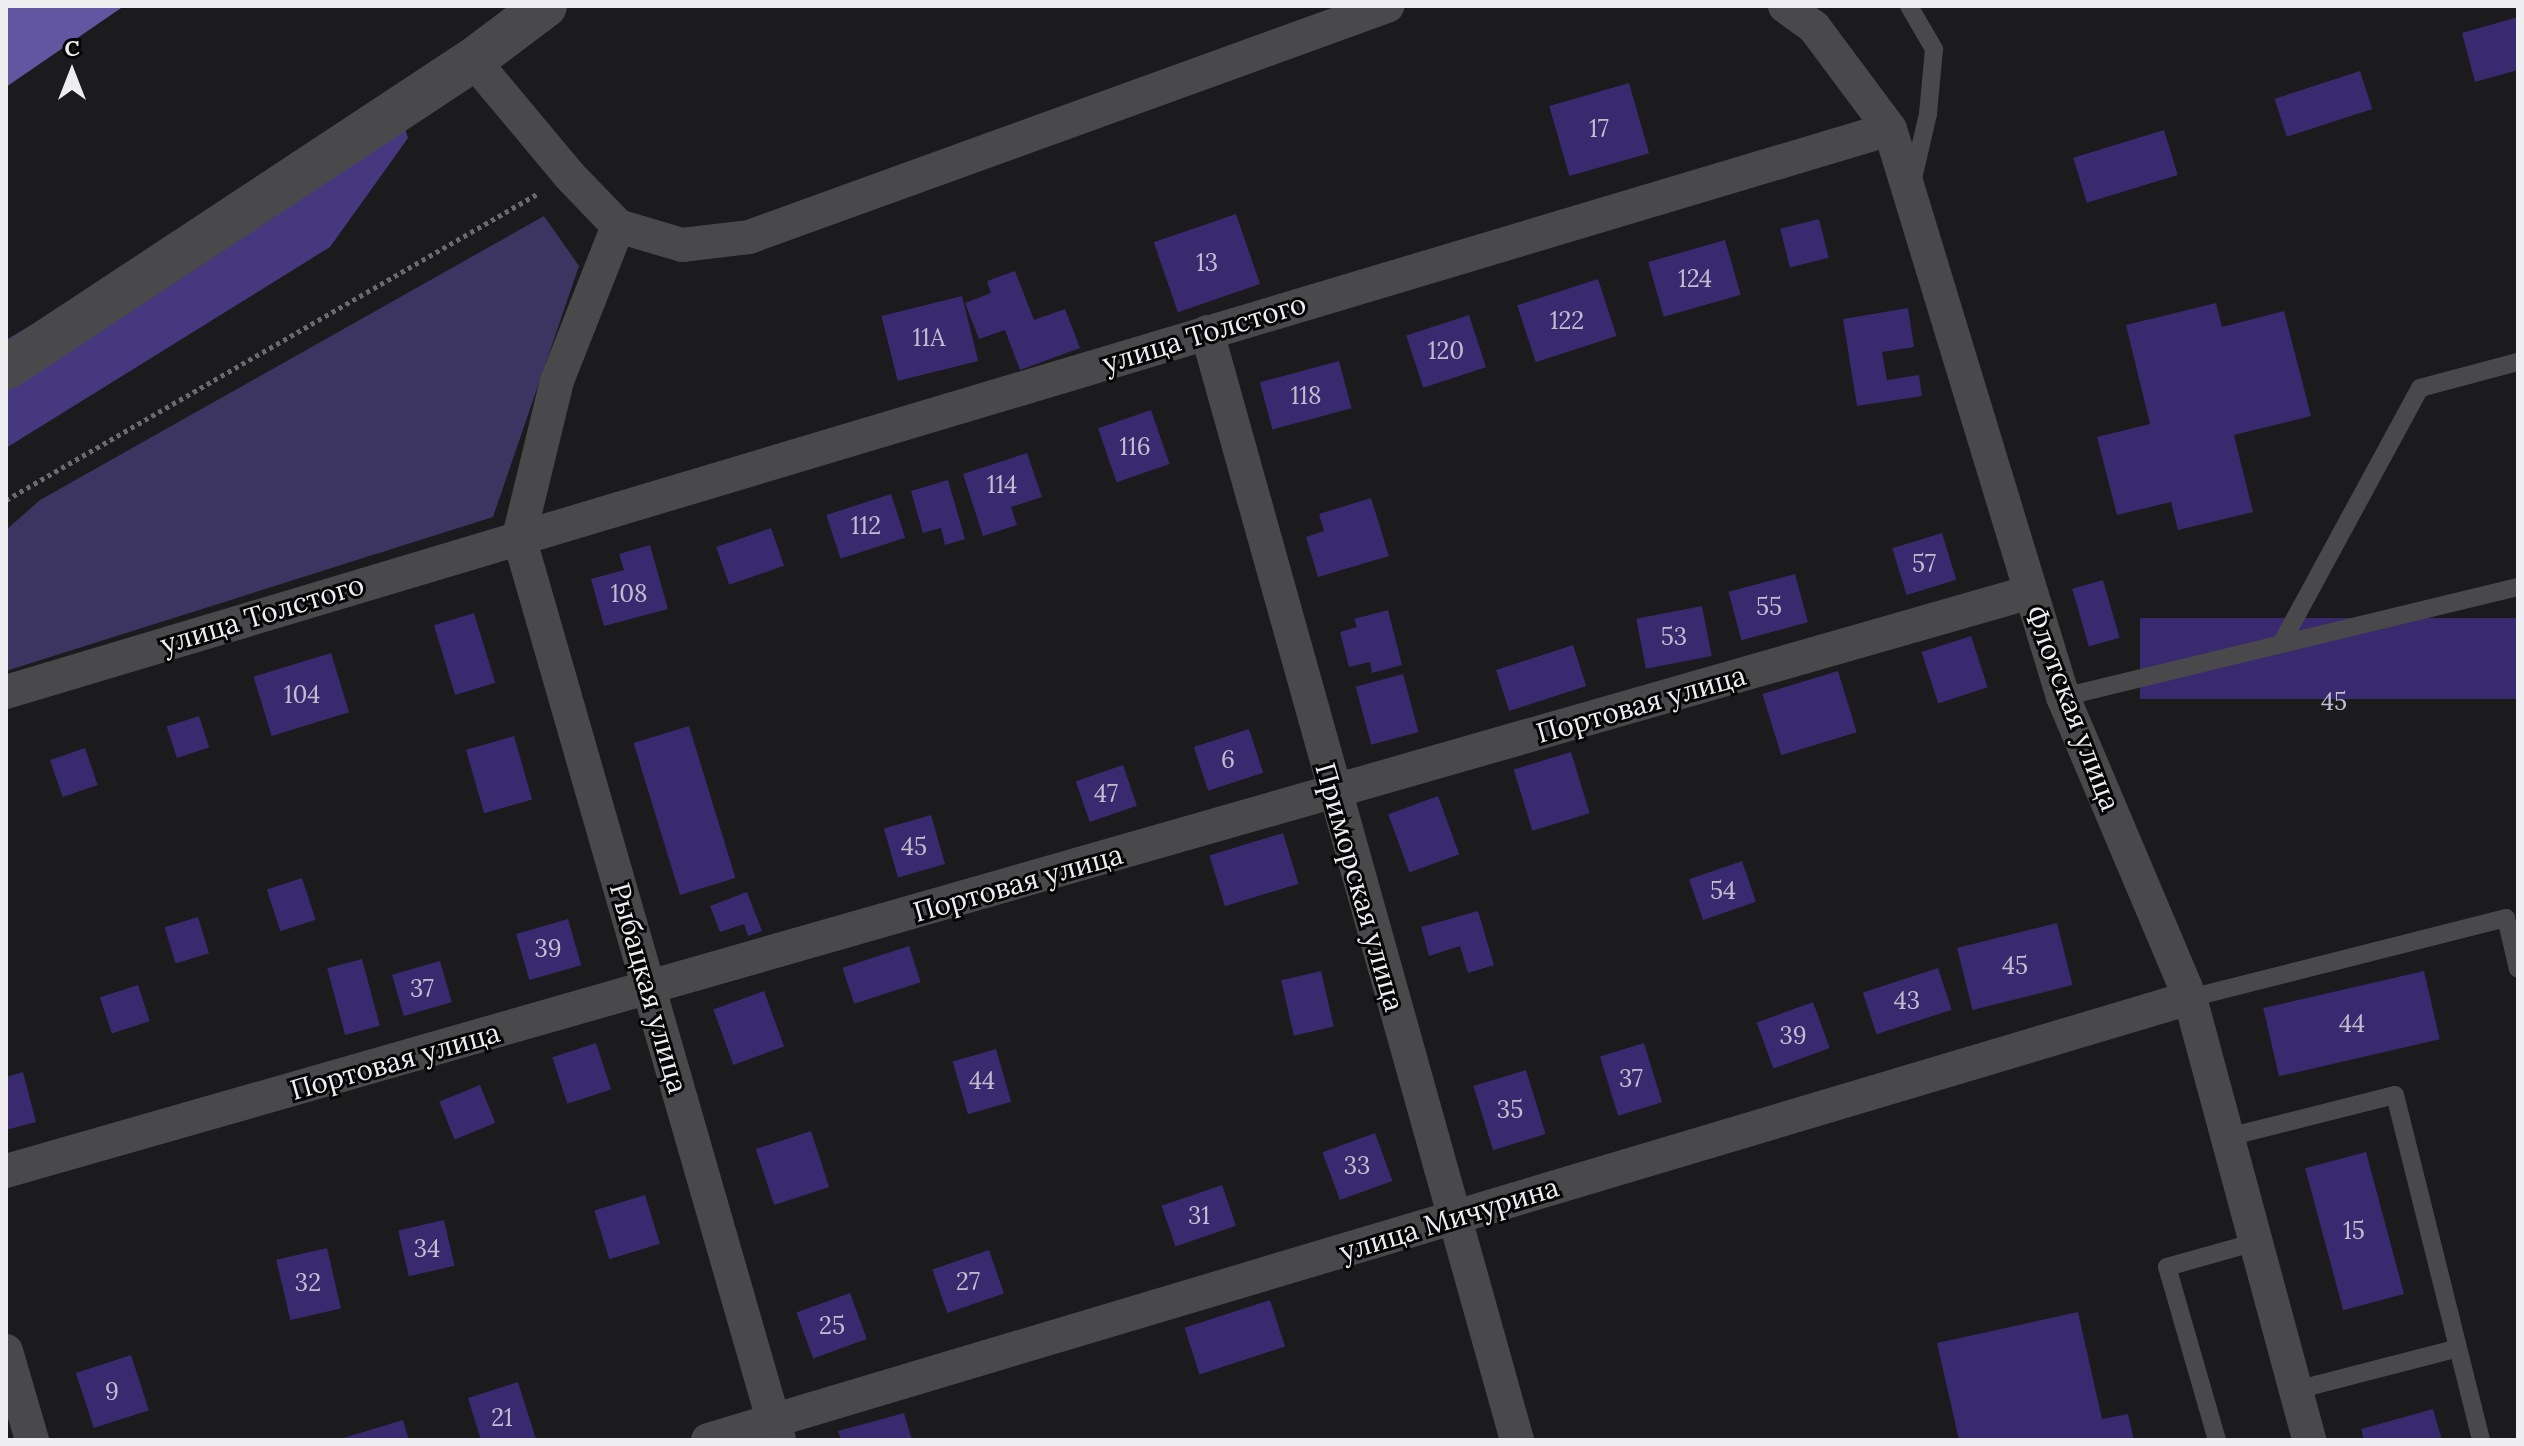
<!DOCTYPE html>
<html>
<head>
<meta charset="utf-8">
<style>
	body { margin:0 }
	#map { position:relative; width:2524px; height:1446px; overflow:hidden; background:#1b1a1d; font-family:Lora,serif }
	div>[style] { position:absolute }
	.green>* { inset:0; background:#3c3461 }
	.forest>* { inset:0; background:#46387e }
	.water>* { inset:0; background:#6356a0 }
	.building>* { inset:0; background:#39296e; transform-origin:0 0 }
	.path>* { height:5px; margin-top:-2.5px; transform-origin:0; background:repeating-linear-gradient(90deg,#6b6a6d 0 4px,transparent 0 8px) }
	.service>* { height:18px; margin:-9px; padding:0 9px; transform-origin:9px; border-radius:9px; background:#49484a }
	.minor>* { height:34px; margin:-17px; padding:0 17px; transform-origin:17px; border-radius:17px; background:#49484a }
	.tertiary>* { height:44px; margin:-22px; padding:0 22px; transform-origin:22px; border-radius:22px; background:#49484a }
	span { translate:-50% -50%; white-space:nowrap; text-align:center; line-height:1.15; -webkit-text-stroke:6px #060607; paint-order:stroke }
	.number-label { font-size:24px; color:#c1bdd0 }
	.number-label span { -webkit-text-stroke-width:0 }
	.street-label { font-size:28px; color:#eeeef0 }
	.frame { position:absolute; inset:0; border:8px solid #eeeef0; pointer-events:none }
	.north { position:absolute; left:32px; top:32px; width:80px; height:80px; -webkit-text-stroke:6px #060607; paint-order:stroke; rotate:0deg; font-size:22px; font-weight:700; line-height:32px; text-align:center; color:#eeeef0 }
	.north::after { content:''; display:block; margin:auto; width:28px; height:36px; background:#eeeef0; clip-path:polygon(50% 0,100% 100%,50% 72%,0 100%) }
</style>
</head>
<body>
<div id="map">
	<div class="green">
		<div style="clip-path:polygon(544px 216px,579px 266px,493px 517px,6px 671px,6px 530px,40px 500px)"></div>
	</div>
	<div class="forest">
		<div style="clip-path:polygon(398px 107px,408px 138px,330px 247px,6px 448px,6px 340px)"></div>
	</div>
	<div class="water">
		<div style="clip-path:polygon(6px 6px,124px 6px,6px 87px)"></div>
	</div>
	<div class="building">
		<div style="clip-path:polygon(2518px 17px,2518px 70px,2475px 82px,2462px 33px)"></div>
		<div style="left:2360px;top:71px;width:40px;height:90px;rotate:72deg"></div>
		<div style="left:1629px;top:83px;width:73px;height:83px;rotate:74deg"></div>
		<div style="left:2164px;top:130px;width:47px;height:95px;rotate:73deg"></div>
		<div style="left:1236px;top:214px;width:74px;height:87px;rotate:71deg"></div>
		<div style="left:1819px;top:219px;width:40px;height:40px;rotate:76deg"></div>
		<div style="left:1725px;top:240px;width:57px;height:80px;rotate:74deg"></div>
		<div style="clip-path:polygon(1015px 271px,1034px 320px,1065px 309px,1080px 348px,1020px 370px,1005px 330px,979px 339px,965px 303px,991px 293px,987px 281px)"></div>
		<div style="left:1598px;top:279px;width:60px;height:85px;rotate:72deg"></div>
		<div style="left:962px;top:296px;width:67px;height:83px;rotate:76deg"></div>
		<div style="clip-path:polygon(2216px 303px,2222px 327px,2284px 311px,2311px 416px,2234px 435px,2253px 512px,2178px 530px,2171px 502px,2117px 515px,2097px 437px,2150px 424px,2126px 325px)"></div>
		<div style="clip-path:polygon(1908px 308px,1914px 347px,1882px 352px,1887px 380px,1919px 375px,1922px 396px,1857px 406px,1843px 319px)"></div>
		<div style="left:1469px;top:315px;width:55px;height:66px;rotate:72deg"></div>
		<div style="left:1339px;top:361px;width:49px;height:82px;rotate:75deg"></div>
		<div style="left:1151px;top:410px;width:57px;height:56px;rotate:71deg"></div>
		<div style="clip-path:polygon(1027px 453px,1042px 497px,1011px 507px,1017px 525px,983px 536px,963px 474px)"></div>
		<div style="clip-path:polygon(948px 480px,965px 539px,945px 545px,941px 528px,923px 533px,911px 491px)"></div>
		<div style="left:891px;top:494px;width:46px;height:68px;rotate:72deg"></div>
		<div style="clip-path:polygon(1371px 498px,1389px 556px,1318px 577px,1306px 537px,1324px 531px,1319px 514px)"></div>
		<div style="left:771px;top:528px;width:40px;height:58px;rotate:71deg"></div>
		<div style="left:1942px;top:533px;width:49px;height:52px;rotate:73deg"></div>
		<div style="clip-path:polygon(650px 545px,668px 609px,604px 626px,591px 579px,624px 570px,619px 554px)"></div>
		<div style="left:1795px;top:574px;width:50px;height:69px;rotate:75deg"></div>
		<div style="left:2103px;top:580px;width:60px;height:32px;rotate:74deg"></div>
		<div style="left:1702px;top:606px;width:51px;height:67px;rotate:79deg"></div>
		<div style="clip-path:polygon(1388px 610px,1402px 665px,1372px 673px,1370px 662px,1349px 667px,1340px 632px,1357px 627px,1354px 619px)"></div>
		<div style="left:474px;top:613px;width:73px;height:42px;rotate:73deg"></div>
		<div style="left:2518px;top:618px;width:81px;height:378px;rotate:90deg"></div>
		<div style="left:1971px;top:636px;width:54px;height:52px;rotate:72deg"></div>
		<div style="left:1573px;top:645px;width:43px;height:81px;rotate:72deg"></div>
		<div style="left:331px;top:653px;width:62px;height:81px;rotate:73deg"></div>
		<div style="left:1838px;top:671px;width:64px;height:79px;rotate:73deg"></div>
		<div style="left:1403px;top:674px;width:60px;height:49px;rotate:75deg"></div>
		<div style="left:199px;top:716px;width:33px;height:34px;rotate:72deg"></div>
		<div style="left:689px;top:726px;width:159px;height:58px;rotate:73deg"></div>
		<div style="left:1249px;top:729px;width:46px;height:58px;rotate:72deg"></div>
		<div style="left:514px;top:736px;width:66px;height:50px;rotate:74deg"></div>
		<div style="left:85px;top:748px;width:39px;height:37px;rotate:71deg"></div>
		<div style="left:1571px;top:752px;width:64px;height:60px;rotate:73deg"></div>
		<div style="left:1123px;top:765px;width:43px;height:50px;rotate:71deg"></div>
		<div style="left:1438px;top:796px;width:62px;height:53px;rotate:70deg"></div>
		<div style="left:931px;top:815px;width:51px;height:49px;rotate:74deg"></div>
		<div style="left:1283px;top:833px;width:53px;height:77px;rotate:73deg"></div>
		<div style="left:1742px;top:861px;width:43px;height:56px;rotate:71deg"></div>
		<div style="left:302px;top:878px;width:44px;height:37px;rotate:72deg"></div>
		<div style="clip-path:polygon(747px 892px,762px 931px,748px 936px,744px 924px,720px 932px,710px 906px)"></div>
		<div style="clip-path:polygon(1478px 911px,1494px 965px,1468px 973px,1460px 946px,1429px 956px,1421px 927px)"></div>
		<div style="left:198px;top:917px;width:38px;height:35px;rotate:73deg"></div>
		<div style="left:568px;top:919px;width:48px;height:54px;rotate:74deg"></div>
		<div style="left:2057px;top:923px;width:64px;height:103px;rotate:76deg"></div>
		<div style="left:909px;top:946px;width:38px;height:70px;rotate:72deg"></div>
		<div style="left:362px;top:959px;width:69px;height:36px;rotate:75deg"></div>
		<div style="left:440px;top:961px;width:43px;height:50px;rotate:74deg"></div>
		<div style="left:1938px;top:968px;width:44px;height:79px;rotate:72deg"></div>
		<div style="left:1321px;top:971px;width:57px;height:41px;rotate:77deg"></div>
		<div style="left:2424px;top:971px;width:70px;height:165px;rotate:77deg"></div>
		<div style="left:138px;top:985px;width:38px;height:40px;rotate:72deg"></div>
		<div style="left:764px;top:991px;width:59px;height:54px;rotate:70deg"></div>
		<div style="left:1813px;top:1002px;width:49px;height:60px;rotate:70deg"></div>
		<div style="left:596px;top:1043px;width:49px;height:46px;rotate:72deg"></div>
		<div style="left:1644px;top:1043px;width:62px;height:46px;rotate:73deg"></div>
		<div style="left:996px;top:1049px;width:55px;height:45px;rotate:74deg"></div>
		<div style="left:1526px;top:1070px;width:67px;height:55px;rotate:73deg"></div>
		<div style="clip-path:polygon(23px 1072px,36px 1122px,6px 1130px,6px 1077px)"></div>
		<div style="left:480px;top:1085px;width:41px;height:44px;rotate:68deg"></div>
		<div style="left:811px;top:1131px;width:59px;height:58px;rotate:72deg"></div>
		<div style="left:1375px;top:1133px;width:51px;height:56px;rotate:70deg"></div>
		<div style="left:2366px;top:1152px;width:147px;height:63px;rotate:75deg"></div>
		<div style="left:1222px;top:1185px;width:43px;height:64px;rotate:71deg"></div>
		<div style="left:645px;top:1195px;width:51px;height:53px;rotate:73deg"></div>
		<div style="left:444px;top:1220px;width:47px;height:47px;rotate:77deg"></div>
		<div style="left:327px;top:1248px;width:62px;height:52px;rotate:77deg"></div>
		<div style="left:989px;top:1250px;width:46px;height:60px;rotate:71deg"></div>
		<div style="left:850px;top:1293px;width:49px;height:57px;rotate:70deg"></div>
		<div style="left:1270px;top:1300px;width:49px;height:90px;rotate:72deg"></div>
		<div style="clip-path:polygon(2078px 1312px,2102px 1419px,2128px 1414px,2134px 1440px,1959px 1440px,1937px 1343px)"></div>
		<div style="left:131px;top:1355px;width:58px;height:58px;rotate:72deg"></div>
		<div style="clip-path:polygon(518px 1382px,536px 1439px,481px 1440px,468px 1398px)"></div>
		<div style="clip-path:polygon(2433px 1409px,2442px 1440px,2364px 1440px,2361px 1429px)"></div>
		<div style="clip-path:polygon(904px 1413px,912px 1440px,841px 1440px,838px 1431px)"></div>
		<div style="clip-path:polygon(403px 1420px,409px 1440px,341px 1440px,340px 1439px)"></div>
	</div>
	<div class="path">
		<div style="left:6px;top:500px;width:613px;rotate:-29.95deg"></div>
	</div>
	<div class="service">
		<div style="left:1909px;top:6px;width:50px;rotate:59.8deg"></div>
		<div style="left:1934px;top:49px;width:65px;rotate:95.3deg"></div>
		<div style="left:1928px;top:114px;width:71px;rotate:103.1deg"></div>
		<div style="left:2281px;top:644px;width:291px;rotate:-61.5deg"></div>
		<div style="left:2420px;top:388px;width:101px;rotate:-14.9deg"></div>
		<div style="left:2063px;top:697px;width:468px;rotate:-13.6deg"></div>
		<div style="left:2190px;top:998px;width:326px;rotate:-14.2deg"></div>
		<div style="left:2506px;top:918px;width:52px;rotate:76.8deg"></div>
		<div style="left:2228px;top:1137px;width:172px;rotate:-14.1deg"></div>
		<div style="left:2395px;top:1095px;width:356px;rotate:76deg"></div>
		<div style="left:2296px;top:1390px;width:167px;rotate:-14.5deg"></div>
		<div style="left:2217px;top:1440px;width:180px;rotate:-106.1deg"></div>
		<div style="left:2167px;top:1267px;width:92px;rotate:-15.7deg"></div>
	</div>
	<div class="minor">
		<div style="left:1785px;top:6px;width:36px;rotate:36deg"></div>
		<div style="left:1814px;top:27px;width:127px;rotate:53.3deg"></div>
		<div style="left:1890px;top:129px;width:594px;rotate:73.06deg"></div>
		<div style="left:2063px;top:697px;width:327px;rotate:67.1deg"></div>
		<div style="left:2190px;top:998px;width:458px;rotate:74.9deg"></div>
		<div style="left:473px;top:60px;width:150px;rotate:50.1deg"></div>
		<div style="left:569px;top:175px;width:71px;rotate:46.1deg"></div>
		<div style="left:618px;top:226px;width:67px;rotate:16.5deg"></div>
		<div style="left:682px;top:245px;width:67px;rotate:-6.8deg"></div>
		<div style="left:749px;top:237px;width:679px;rotate:-19.9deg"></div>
		<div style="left:618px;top:226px;width:167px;rotate:111.5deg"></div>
		<div style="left:557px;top:381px;width:161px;rotate:103.7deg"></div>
		<div style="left:519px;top:537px;width:940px;rotate:73.94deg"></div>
		<div style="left:1207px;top:332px;width:1151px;rotate:74.37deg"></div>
		<div style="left:6px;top:692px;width:1966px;rotate:-16.64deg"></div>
		<div style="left:6px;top:1171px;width:2105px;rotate:-15.96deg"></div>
		<div style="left:6px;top:1351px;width:93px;rotate:73.7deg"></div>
		<div style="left:708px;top:1440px;width:1547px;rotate:-16.61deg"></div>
	</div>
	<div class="tertiary">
		<div style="left:6px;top:368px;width:559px;rotate:-33.41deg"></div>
		<div style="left:473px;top:60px;width:90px;rotate:-36.9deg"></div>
	</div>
	<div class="number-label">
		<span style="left:1599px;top:129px">17</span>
		<span style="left:1207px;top:263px">13</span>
		<span style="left:1695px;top:279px">124</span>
		<span style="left:1567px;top:321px">122</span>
		<span style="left:929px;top:338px">11А</span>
		<span style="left:1446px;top:351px">120</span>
		<span style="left:1306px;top:396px">118</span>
		<span style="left:1135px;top:447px">116</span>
		<span style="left:1002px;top:485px">114</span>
		<span style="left:866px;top:526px">112</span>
		<span style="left:1924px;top:564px">57</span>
		<span style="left:629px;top:594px">108</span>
		<span style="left:1769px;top:607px">55</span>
		<span style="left:1674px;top:637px">53</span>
		<span style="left:302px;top:695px">104</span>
		<span style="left:2334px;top:702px">45</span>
		<span style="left:1228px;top:760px">6</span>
		<span style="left:1106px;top:794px">47</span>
		<span style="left:914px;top:847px">45</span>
		<span style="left:1723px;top:891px">54</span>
		<span style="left:548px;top:949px">39</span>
		<span style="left:2015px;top:966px">45</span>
		<span style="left:422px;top:989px">37</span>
		<span style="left:1907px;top:1001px">43</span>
		<span style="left:2352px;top:1024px">44</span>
		<span style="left:1793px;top:1036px">39</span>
		<span style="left:1631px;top:1079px">37</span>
		<span style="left:982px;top:1081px">44</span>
		<span style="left:1510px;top:1110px">35</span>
		<span style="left:1357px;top:1166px">33</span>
		<span style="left:1199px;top:1216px">31</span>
		<span style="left:2354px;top:1231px">15</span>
		<span style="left:427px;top:1249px">34</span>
		<span style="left:968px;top:1282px">27</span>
		<span style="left:308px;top:1283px">32</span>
		<span style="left:832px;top:1326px">25</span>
		<span style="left:112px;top:1392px">9</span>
		<span style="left:502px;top:1418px">21</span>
	</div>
	<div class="street-label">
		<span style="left:1204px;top:333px;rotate:-17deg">улица Толстого</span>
		<span style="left:262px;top:614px;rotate:-17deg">улица Толстого</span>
		<span style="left:1641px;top:704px;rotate:-16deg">Портовая улица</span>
		<span style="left:2073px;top:708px;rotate:69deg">Флотская улица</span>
		<span style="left:1018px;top:883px;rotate:-16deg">Портовая улица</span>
		<span style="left:1360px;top:887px;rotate:74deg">Приморская улица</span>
		<span style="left:649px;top:988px;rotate:74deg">Рыбацкая улица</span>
		<span style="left:395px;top:1061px;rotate:-16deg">Портовая улица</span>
		<span style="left:1449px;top:1219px;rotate:-17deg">улица Мичурина</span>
	</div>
	<div class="frame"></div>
	<div class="north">С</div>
</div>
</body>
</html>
